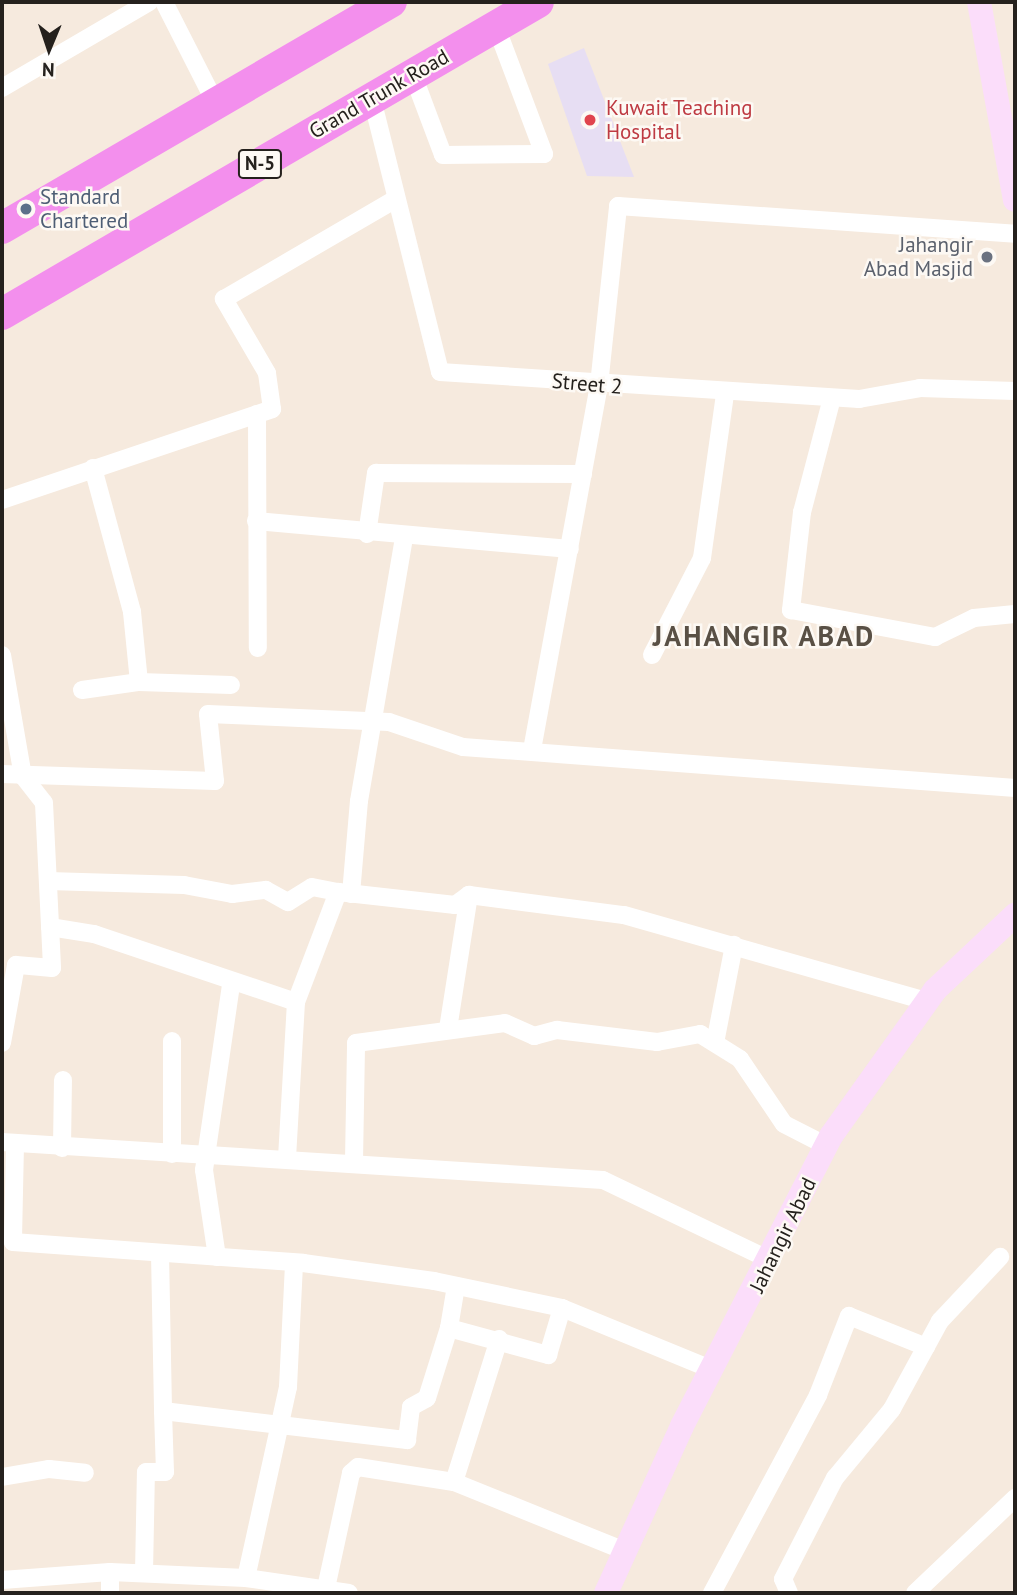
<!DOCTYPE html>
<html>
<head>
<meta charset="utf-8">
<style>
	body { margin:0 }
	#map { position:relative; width:1017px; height:1595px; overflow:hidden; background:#f6eade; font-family:"PT Sans",sans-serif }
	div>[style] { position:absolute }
	.medical>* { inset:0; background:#e7def3 }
	.street>* { height:18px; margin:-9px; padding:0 9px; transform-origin:9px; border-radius:9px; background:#fff }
	.secondary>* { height:24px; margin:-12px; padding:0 12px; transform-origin:12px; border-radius:12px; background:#fbddfa }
	.highway>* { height:32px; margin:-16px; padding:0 16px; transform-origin:16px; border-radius:16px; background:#f38fed }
	.dots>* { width:19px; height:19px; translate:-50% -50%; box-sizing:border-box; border:4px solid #fdf9f4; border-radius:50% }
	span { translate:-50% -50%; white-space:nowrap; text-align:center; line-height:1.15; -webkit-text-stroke:5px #fdf9f4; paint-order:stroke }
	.shield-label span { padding:2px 5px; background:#fdf9f4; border:2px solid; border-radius:5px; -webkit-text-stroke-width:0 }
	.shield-label { font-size:19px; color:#25211d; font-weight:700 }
	.street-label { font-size:21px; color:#25211d }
	.health-label { font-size:21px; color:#be3a42 }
	.left { translate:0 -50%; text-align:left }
	.service-label { font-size:21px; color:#4e5e75 }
	.worship-label { font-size:21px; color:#5b616d }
	.right { translate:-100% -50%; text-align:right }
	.district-label { font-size:28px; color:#595045; font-weight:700; letter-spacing:2px }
	.frame { position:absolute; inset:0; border:4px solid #25211d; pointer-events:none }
	.north { position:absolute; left:14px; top:14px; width:70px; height:70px; -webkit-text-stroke:5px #fdf9f4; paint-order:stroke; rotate:182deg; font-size:19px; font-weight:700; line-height:28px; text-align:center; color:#25211d }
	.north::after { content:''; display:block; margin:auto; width:24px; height:32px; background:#25211d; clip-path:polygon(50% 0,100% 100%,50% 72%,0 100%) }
</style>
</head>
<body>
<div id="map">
	<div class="medical">
		<div style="clip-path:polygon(584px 48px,634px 177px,587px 176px,548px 64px)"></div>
	</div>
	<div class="street">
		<div style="left:164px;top:2px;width:114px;rotate:63deg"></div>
		<div style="left:413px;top:75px;width:85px;rotate:69.4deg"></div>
		<div style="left:443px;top:155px;width:101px;rotate:-0.6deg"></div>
		<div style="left:544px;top:154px;width:137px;rotate:-110.6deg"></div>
		<div style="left:2px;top:88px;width:170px;rotate:-30.3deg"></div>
		<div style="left:372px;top:99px;width:281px;rotate:76deg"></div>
		<div style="left:440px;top:372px;width:420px;rotate:3.7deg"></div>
		<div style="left:859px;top:399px;width:62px;rotate:-10.2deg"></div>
		<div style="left:920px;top:388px;width:95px;rotate:1.8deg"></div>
		<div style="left:832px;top:398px;width:118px;rotate:104.7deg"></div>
		<div style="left:802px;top:512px;width:99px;rotate:96.4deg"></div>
		<div style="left:791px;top:610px;width:147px;rotate:10.6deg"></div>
		<div style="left:935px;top:637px;width:43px;rotate:-26deg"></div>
		<div style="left:974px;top:618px;width:41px;rotate:-5.6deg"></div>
		<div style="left:257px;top:414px;width:234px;rotate:89.8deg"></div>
		<div style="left:93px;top:468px;width:149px;rotate:74.8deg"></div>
		<div style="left:132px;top:612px;width:70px;rotate:84.3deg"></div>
		<div style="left:2px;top:500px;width:285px;rotate:-18.6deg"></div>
		<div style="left:272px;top:409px;width:36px;rotate:-98deg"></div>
		<div style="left:267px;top:373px;width:86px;rotate:-120.2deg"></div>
		<div style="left:224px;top:299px;width:199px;rotate:-30.2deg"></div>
		<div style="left:256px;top:521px;width:315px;rotate:5.1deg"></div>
		<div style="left:367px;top:534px;width:62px;rotate:-81.6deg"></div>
		<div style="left:376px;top:473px;width:207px;rotate:0.3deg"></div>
		<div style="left:2px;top:655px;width:123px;rotate:80.2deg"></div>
		<div style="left:23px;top:776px;width:34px;rotate:52deg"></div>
		<div style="left:44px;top:803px;width:165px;rotate:87.2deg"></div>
		<div style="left:52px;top:968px;width:36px;rotate:-175deg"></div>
		<div style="left:16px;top:965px;width:79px;rotate:100.2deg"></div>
		<div style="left:652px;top:655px;width:109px;rotate:-62.7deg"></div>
		<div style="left:702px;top:558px;width:166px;rotate:-82deg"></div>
		<div style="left:82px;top:690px;width:58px;rotate:-8deg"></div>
		<div style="left:139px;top:682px;width:92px;rotate:1.9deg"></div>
		<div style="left:532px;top:750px;width:371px;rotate:-79.6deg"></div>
		<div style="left:599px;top:385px;width:180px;rotate:-83.9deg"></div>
		<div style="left:618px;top:206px;width:398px;rotate:4deg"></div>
		<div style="left:2px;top:774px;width:213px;rotate:1.9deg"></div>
		<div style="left:215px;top:781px;width:67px;rotate:-96deg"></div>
		<div style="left:208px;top:714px;width:181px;rotate:2.5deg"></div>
		<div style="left:389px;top:722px;width:78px;rotate:18.7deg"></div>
		<div style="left:463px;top:747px;width:554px;rotate:4.25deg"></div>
		<div style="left:48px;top:881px;width:136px;rotate:1.7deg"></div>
		<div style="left:184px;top:885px;width:49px;rotate:10.6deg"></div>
		<div style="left:232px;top:894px;width:34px;rotate:-7deg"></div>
		<div style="left:266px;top:890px;width:25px;rotate:29deg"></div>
		<div style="left:288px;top:902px;width:28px;rotate:-32deg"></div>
		<div style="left:312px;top:887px;width:26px;rotate:11deg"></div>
		<div style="left:351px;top:894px;width:93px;rotate:-85.1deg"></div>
		<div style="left:359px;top:801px;width:267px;rotate:-80.3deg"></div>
		<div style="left:50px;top:927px;width:45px;rotate:9deg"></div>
		<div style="left:94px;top:934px;width:213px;rotate:18.6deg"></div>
		<div style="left:448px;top:1029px;width:136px;rotate:-81.1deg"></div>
		<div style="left:172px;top:1041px;width:113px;rotate:90deg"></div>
		<div style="left:715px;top:1043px;width:100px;rotate:-79deg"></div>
		<div style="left:2px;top:1142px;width:602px;rotate:3.62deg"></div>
		<div style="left:603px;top:1180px;width:187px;rotate:25.6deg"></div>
		<div style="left:15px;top:1144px;width:98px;rotate:91.2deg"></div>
		<div style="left:13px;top:1242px;width:291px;rotate:4.1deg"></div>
		<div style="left:303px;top:1263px;width:132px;rotate:7.8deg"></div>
		<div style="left:434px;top:1281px;width:131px;rotate:11.9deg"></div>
		<div style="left:562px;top:1308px;width:163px;rotate:22.3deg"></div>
		<div style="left:62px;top:1148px;width:68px;rotate:-89.2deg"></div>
		<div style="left:287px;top:1158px;width:156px;rotate:-86.7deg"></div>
		<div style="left:296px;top:1002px;width:118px;rotate:-69.1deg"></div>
		<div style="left:338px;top:892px;width:118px;rotate:6.3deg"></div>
		<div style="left:455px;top:905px;width:17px;rotate:-36deg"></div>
		<div style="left:469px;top:895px;width:156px;rotate:7.4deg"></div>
		<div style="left:624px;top:915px;width:314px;rotate:15.9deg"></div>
		<div style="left:354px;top:1161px;width:118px;rotate:-89deg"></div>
		<div style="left:356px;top:1043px;width:150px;rotate:-7.6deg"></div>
		<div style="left:505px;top:1023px;width:32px;rotate:24deg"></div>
		<div style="left:534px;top:1036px;width:24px;rotate:-15deg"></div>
		<div style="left:557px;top:1030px;width:101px;rotate:6.8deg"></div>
		<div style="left:657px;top:1042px;width:44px;rotate:-10.5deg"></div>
		<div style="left:700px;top:1034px;width:47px;rotate:32deg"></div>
		<div style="left:740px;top:1059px;width:78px;rotate:55.9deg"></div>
		<div style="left:784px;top:1124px;width:48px;rotate:27.1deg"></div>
		<div style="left:160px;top:1253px;width:158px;rotate:88.9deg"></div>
		<div style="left:217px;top:1257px;width:88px;rotate:-98.5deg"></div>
		<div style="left:204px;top:1170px;width:188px;rotate:-81.7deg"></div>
		<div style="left:456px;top:1286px;width:43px;rotate:99.5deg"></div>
		<div style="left:449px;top:1328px;width:103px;rotate:15.3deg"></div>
		<div style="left:548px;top:1355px;width:49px;rotate:-73.4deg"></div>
		<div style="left:2px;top:1477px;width:48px;rotate:-9.7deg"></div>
		<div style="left:49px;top:1469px;width:36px;rotate:6deg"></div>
		<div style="left:454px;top:1482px;width:150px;rotate:-72.5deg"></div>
		<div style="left:144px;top:1573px;width:101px;rotate:-88.9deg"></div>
		<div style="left:146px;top:1472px;width:19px"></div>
		<div style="left:165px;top:1472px;width:61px;rotate:-91.9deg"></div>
		<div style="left:163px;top:1411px;width:246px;rotate:6.8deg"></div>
		<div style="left:407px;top:1440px;width:33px;rotate:-83deg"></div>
		<div style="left:411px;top:1407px;width:18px;rotate:-29deg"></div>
		<div style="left:427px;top:1398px;width:73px;rotate:-72.6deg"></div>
		<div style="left:246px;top:1578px;width:196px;rotate:-77.6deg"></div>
		<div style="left:288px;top:1387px;width:124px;rotate:-87.2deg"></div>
		<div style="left:2px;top:1580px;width:108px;rotate:-4.2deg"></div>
		<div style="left:110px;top:1572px;width:136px;rotate:2.5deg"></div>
		<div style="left:246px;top:1578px;width:104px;rotate:8.3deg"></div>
		<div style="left:326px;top:1588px;width:118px;rotate:-77.7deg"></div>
		<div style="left:351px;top:1473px;width:9px;rotate:-41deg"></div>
		<div style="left:358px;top:1467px;width:97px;rotate:8.9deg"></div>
		<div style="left:454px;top:1482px;width:184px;rotate:22deg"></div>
		<div style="left:110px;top:1593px;width:21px;rotate:-90deg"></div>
		<div style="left:712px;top:1593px;width:225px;rotate:-61.8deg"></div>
		<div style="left:818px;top:1395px;width:85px;rotate:-68.6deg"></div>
		<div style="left:849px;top:1316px;width:83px;rotate:21.9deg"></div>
		<div style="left:789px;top:1593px;width:15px;rotate:-113deg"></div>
		<div style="left:783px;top:1579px;width:114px;rotate:-62.8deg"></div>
		<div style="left:835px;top:1478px;width:89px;rotate:-50.4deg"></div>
		<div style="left:892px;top:1409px;width:100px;rotate:-61.4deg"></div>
		<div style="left:940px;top:1321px;width:88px;rotate:-46.8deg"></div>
		<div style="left:915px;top:1593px;width:138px;rotate:-43.5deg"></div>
	</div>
	<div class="secondary">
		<div style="left:979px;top:2px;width:201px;rotate:79.7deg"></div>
		<div style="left:606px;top:1593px;width:183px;rotate:-65.5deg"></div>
		<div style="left:682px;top:1426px;width:326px;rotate:-62.8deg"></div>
		<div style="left:831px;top:1136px;width:179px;rotate:-54.5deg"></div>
		<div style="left:935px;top:990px;width:110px;rotate:-43.2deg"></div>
	</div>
	<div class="highway">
		<div style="left:2px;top:228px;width:450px;rotate:-30.2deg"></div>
		<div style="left:2px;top:314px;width:620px;rotate:-30.2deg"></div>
	</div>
	<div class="dots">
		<div style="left:590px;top:120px;background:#e0444e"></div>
		<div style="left:26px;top:209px;background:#5c6f8a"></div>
		<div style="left:987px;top:257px;background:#6b7280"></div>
	</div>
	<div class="shield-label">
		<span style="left:260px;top:164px">N-5</span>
	</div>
	<div class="street-label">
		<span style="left:379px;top:94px;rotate:-30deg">Grand Trunk Road</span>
		<span style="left:587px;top:384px;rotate:5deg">Street 2</span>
		<span style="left:783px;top:1235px;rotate:-64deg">Jahangir Abad</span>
	</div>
	<div class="health-label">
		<span class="left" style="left:606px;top:120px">Kuwait Teaching<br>Hospital</span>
	</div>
	<div class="service-label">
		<span class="left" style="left:40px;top:209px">Standard<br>Chartered</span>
	</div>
	<div class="worship-label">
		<span class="right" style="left:973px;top:257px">Jahangir<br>Abad Masjid</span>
	</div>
	<div class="district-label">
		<span style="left:764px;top:636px">JAHANGIR ABAD</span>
	</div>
	<div class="frame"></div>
	<div class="north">N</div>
</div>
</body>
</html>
